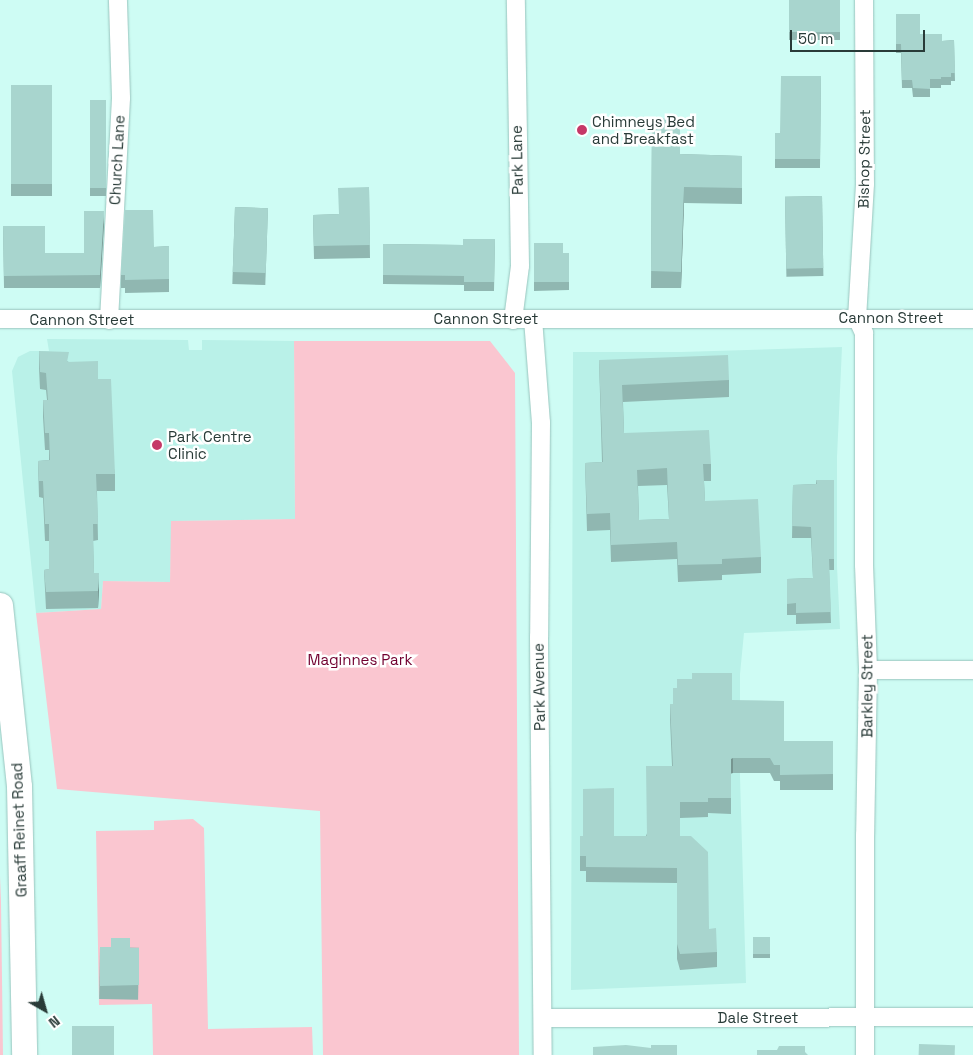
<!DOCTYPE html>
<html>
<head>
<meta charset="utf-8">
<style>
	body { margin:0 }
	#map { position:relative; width:973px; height:1055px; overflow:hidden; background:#cefcf4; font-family:"Space Grotesk",sans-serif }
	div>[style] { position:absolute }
	.built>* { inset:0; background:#b9f1e8 }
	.green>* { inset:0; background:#fac6d0 }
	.roads { filter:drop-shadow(0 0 1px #98c4bd) drop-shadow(0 0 1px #98c4bd) }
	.street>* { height:18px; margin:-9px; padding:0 9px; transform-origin:9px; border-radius:9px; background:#fff }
	.secondary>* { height:25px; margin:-12.5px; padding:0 12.5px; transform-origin:12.5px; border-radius:12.5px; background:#fff }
	.wall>* { inset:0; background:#90b7b1; transform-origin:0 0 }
	.shaded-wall>* { inset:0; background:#769590; transform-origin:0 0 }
	.building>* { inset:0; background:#a8d5ce; transform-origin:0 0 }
	.dots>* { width:14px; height:14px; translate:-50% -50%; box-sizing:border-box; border:2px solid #fff; border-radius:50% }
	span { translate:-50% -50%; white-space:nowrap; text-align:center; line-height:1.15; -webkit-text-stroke:5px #fff; paint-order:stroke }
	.poi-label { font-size:15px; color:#293b38 }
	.left { translate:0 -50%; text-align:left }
	.street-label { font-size:15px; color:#293b38 }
	.park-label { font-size:15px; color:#710030 }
	.north { position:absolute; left:20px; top:985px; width:50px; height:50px; -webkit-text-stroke:4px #fff; paint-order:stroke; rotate:142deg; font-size:14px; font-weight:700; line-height:20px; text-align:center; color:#293b38 }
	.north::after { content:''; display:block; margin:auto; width:18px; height:22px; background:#293b38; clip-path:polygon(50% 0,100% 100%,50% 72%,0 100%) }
	.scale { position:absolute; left:790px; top:30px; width:135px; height:22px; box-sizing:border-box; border:2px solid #293b38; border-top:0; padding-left:6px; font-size:15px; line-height:18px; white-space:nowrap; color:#293b38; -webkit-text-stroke:4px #fff; paint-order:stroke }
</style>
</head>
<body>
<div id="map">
	<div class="built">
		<div style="clip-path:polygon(47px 339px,188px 340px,189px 350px,202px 350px,202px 340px,294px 341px,295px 519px,172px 521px,170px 582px,103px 581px,101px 609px,36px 613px,12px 371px,18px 357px,30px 351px,49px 351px)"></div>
		<div style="clip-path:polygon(842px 347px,837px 457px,837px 566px,840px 629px,744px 633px,740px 674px,740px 777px,746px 983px,571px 990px,573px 352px,681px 352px)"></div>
	</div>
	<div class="green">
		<div style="clip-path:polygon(294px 341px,490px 341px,515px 373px,519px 1055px,323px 1055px,320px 811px,57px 789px,36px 613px,101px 609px,103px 581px,170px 582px,171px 521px,295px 519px)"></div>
		<div style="clip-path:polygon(193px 819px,204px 828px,208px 1029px,312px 1027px,313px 1055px,153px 1055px,152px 1004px,99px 1005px,96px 831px,154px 830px,154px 821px)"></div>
		<div style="clip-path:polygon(0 876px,1px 902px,3px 1055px,0 1055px)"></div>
	</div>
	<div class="roads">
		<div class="street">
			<div style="left:864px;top:0;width:184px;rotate:89.7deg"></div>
			<div style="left:865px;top:184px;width:134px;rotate:93.4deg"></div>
			<div style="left:857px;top:318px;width:17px;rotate:65deg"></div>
			<div style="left:864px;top:333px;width:232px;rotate:90deg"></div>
			<div style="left:864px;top:565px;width:105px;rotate:87.8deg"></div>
			<div style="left:868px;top:670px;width:165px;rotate:91deg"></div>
			<div style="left:865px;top:835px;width:220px;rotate:90deg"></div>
			<div style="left:0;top:319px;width:973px"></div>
			<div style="left:533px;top:319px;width:104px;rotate:85.6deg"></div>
			<div style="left:541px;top:423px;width:214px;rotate:90.5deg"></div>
			<div style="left:539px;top:637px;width:418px;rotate:89.5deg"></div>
			<div style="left:109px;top:320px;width:222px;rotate:-86.9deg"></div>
			<div style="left:121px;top:98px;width:98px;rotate:-91.8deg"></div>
			<div style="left:513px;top:320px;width:54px;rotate:-82.6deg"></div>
			<div style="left:520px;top:266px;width:266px;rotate:-90.9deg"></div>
			<div style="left:868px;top:670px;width:105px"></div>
			<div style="left:543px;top:1018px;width:430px;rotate:-0.1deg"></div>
		</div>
		<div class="secondary">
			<div style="left:0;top:605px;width:182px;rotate:84deg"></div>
			<div style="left:19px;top:786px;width:269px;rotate:88.9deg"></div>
		</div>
	</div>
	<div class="wall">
		<div style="left:789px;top:0;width:51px;height:40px"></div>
		<div style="clip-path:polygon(896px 14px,920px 34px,942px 41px,954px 40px,955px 81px,951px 81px,951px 85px,941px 85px,941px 88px,930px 88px,930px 97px,913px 97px,912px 88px,902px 88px,901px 53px,896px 53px)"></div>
		<div style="clip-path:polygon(821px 76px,820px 168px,775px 168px,775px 133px,780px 133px)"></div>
		<div style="left:11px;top:85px;width:41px;height:111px"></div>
		<div style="left:90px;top:100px;width:16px;height:96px"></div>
		<div style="clip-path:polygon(652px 118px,680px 154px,742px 156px,742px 204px,684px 203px,681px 288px,651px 288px)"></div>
		<div style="clip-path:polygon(369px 187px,370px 258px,314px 259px,313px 215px,339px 214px)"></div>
		<div style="left:822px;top:196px;width:80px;height:37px;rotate:89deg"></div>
		<div style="left:235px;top:207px;width:33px;height:77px;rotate:2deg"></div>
		<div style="clip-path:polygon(104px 223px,100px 288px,4px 288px,3px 226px,45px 253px,84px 253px)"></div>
		<div style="clip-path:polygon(495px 239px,494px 291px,464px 291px,464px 285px,383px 284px,383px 244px,463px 245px)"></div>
		<div style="clip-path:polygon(534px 243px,563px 253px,569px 253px,569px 290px,534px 291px)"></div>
		<div style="clip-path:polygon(169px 246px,169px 292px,125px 293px,125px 288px,121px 288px,121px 275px,154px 247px)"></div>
		<div style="clip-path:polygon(39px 351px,69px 362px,98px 379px,115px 474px,115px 491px,97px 491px,98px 540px,93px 541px,94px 573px,99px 590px,98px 608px,46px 609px,44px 570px,49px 569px,49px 541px,45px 541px,43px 498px,39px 497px,38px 461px,49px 460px,49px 450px,45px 450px,43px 417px,43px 400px,47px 400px,46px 390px,40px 389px,39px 368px)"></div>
		<div style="clip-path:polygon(evenodd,599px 360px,729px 380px,729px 397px,623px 402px,624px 433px,711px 464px,711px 481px,704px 481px,705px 501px,761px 557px,761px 573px,722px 575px,722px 580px,678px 582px,677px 559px,611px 562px,610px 530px,587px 531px,585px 463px,602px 462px,599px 360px,667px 485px,669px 519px,639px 520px,638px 486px,667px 485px)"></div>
		<div style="clip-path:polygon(816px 480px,834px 480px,834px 570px,829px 570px,831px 623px,796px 624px,796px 615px,787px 615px,787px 579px,813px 578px,811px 538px,792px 538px,793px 485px,816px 484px)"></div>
		<div style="clip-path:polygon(677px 688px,732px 700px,784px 741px,833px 741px,833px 790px,780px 790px,780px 781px,774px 781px,770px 773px,733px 773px,731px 774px,731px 814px,708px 813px,708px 817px,680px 818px,680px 836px,709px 929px,717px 952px,717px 967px,680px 970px,677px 959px,677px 883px,586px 882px,586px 871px,580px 871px,580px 836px,646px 836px,672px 766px,670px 719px,670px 704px,673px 704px)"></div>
		<div style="left:753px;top:937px;width:17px;height:21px"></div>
		<div style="left:100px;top:947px;width:39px;height:52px;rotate:1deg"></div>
	</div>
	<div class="shaded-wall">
		<div style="clip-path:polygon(684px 187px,684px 203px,681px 288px,681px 272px)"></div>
		<div style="clip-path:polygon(104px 211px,104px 223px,100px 288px,100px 275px)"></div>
		<div style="clip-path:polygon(99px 573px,99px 590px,98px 608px,98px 591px)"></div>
		<div style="left:733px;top:758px;width:15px;height:2px;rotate:90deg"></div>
	</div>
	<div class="building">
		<div style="left:789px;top:0;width:51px;height:32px"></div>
		<div style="clip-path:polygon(896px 14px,920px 14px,920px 34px,942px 34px,942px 41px,954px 40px,955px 73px,951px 73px,951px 77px,941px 77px,941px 79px,930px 79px,930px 89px,913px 88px,912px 80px,902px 80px,901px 44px,896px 44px)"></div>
		<div style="clip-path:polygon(781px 76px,821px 76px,820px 159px,775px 159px,775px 133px,780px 133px)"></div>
		<div style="left:11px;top:85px;width:41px;height:99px"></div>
		<div style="left:90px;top:100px;width:16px;height:88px"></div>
		<div style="clip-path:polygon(652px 118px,680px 119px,680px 154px,742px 156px,742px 188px,684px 187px,681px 272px,651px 271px)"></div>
		<div style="clip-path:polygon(369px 187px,370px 245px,314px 246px,313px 215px,339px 214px,338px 188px)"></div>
		<div style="left:822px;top:196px;width:72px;height:37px;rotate:89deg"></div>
		<div style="left:235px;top:207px;width:33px;height:65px;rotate:2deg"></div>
		<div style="clip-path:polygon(125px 210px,153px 210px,154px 247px,169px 246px,169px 279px,125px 280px,125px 275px,121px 275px)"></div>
		<div style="clip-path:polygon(84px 211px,104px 211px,100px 275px,4px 276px,3px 226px,45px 226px,45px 253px,84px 253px)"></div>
		<div style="clip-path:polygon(463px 239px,495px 239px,494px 282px,464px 282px,464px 276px,383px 275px,383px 244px,463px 245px)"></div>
		<div style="clip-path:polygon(534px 243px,563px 243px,563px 253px,569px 253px,569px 282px,534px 282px)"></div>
		<div style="clip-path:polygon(39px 351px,69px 352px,67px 362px,98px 361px,98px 379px,111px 379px,115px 474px,96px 474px,98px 524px,93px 524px,94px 573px,99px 573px,98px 591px,46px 592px,44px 570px,49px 569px,49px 524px,45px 524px,43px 481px,39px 481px,38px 461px,50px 460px,49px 433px,45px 433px,43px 400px,48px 400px,46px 373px,40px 372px)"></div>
		<div style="clip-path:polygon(evenodd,728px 355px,729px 380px,622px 385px,624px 433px,709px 430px,711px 464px,703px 464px,705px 501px,758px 499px,761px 557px,722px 559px,722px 564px,678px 565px,677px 542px,611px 545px,610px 513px,587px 514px,585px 463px,603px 462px,599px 360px,728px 355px,667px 468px,669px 519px,639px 520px,637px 470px,667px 468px)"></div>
		<div style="clip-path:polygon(816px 480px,834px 480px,834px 559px,829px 559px,831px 612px,796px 613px,796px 603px,787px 604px,787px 579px,813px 578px,811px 527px,792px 526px,793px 485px,817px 484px)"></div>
		<div style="clip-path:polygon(692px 673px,732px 673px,732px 700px,784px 701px,784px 741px,833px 741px,833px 774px,780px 775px,780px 765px,774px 765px,770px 758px,733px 758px,731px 759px,731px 798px,708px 798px,708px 802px,680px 802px,680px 836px,691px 836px,708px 852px,709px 929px,716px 928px,717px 952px,680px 954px,677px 944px,677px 868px,586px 867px,586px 856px,580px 856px,580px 836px,583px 836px,583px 789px,614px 788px,614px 836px,647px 836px,646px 766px,673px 766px,670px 704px,673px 704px,673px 688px,677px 688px,677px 679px,692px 679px)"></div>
		<div style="left:753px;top:937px;width:17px;height:17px"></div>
		<div style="clip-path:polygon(111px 938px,130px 938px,130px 948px,139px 948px,139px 985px,100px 986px,100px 947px,111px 947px)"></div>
		<div style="left:72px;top:1026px;width:42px;height:29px"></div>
		<div style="left:919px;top:1044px;width:36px;height:11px;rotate:2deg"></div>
		<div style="clip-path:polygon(626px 1045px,651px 1048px,651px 1045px,677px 1045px,677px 1055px,593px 1055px,593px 1047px)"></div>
		<div style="clip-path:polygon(779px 1046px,805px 1046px,805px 1052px,808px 1055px,757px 1055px,757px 1050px,777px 1050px)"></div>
	</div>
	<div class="dots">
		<div style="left:582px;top:130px;background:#c53867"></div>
		<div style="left:157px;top:445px;background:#c53867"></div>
	</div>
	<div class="poi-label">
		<span class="left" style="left:592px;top:130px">Chimneys Bed<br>and Breakfast</span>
		<span class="left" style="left:168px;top:445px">Park Centre<br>Clinic</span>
	</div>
	<div class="street-label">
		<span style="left:864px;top:159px;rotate:-89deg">Bishop Street</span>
		<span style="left:117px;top:160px;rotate:-87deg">Church Lane</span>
		<span style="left:517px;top:160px;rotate:-91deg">Park Lane</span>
		<span style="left:891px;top:318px">Cannon Street</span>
		<span style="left:486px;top:319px">Cannon Street</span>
		<span style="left:82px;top:320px">Cannon Street</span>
		<span style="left:867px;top:686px;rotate:-90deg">Barkley Street</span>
		<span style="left:539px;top:687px;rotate:-91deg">Park Avenue</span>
		<span style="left:19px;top:830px;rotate:-92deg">Graaff Reinet Road</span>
		<span style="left:758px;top:1018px">Dale Street</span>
	</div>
	<div class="park-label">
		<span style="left:360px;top:660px">Maginnes Park</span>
	</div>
	<div class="north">N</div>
	<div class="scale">50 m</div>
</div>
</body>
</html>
